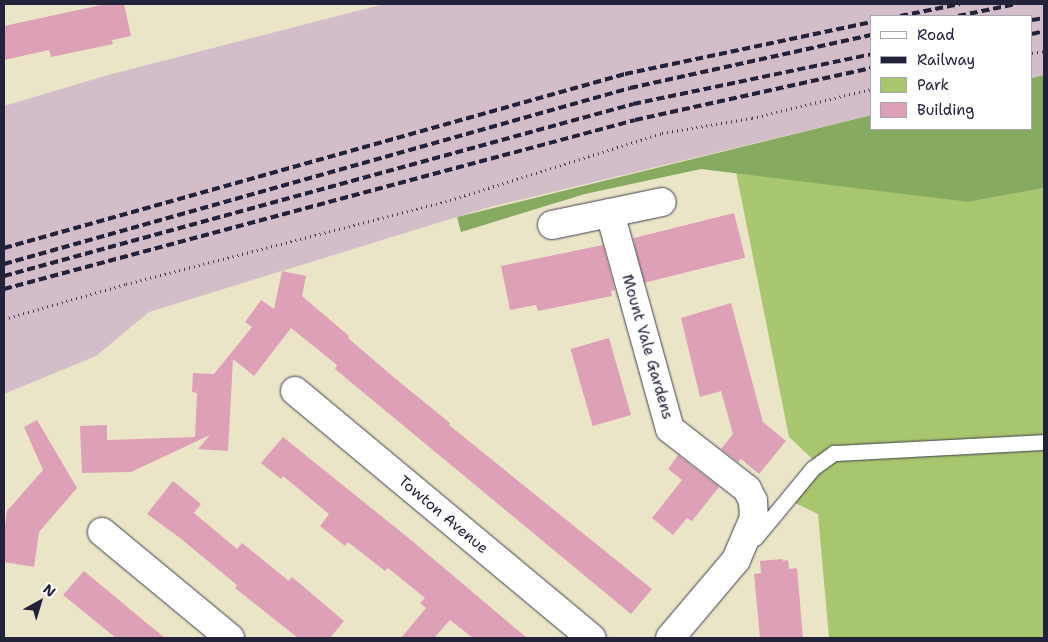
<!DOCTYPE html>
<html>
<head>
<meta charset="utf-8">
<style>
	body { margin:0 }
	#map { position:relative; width:1048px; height:642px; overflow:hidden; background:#ebe5c8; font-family:"Shantell Sans",sans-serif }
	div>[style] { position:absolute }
	.industrial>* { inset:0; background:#d2bdc8 }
	.green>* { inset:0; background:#a8c66d }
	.forest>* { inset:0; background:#86ab60 }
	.building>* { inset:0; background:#dea0b7; transform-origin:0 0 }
	.path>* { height:3px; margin-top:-1.5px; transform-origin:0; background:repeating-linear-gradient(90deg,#403f50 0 1px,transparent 0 5px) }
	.roads { filter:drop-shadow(0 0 1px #403f50) drop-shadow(0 0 1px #403f50) }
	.service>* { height:15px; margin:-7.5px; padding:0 7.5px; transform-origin:7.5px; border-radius:7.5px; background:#fff }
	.minor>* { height:28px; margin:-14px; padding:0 14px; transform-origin:14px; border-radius:14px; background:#fff }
	.rail>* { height:4px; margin-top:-2px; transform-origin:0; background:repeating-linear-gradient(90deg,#22223b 0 8px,transparent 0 12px) }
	span { translate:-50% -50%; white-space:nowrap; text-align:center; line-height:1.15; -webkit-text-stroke:4px #fff; paint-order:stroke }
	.street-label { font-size:15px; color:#22223b }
	.frame { position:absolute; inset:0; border:5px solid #22223b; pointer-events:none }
	.legend { position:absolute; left:870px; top:15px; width:162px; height:115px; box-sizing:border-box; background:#fff; border:1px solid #a7a7b1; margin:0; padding:6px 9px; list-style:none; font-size:15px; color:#22223b }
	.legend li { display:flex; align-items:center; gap:10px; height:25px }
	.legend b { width:25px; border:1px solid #a7a7b1 }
	.north { position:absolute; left:15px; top:577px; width:50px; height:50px; -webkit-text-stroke:4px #fff; paint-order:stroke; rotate:39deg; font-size:14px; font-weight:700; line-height:20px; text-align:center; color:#22223b }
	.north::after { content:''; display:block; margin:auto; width:18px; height:22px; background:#22223b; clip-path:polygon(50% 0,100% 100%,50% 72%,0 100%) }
</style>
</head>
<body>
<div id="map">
	<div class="industrial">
		<div style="clip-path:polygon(384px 4px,1044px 4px,1044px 75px,1032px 78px,1032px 16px,872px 16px,872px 115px,486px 208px,149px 312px,96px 356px,4px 394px,4px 106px,108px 75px)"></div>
	</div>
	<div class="green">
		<div style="clip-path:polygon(736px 172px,968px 202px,1044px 188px,1044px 638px,829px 638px,818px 514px,791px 501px,821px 467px,789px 437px)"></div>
	</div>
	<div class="forest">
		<div style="clip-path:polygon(1044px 75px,1044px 188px,968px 202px,701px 169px,585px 194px,461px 232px,457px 217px,872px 115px,872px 129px,1032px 129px,1032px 78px)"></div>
	</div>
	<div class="building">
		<div style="clip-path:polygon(106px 4px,124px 4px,131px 36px,112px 40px,113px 44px,51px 57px,49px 50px,4px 60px,4px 26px)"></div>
		<div style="left:734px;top:213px;width:46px;height:104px;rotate:76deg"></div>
		<div style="clip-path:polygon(603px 245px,615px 290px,611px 291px,612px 296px,538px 311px,536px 305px,510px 310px,501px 266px)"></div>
		<div style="clip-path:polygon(282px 271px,306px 276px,302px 296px,349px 336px,348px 338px,397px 380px,450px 423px,449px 425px,652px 589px,631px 614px,335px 369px,337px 365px,291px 328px,254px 376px,233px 359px,228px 451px,198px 449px,210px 435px,131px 472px,82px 473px,80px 426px,107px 425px,107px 440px,195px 437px,197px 393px,192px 392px,193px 373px,214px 374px,252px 327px,245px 322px,261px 300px,274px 309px)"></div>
		<div style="clip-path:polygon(731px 303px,763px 422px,786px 441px,759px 474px,741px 459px,738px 462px,721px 449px,733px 434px,721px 391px,700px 397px,681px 318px)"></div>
		<div style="left:609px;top:338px;width:80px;height:40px;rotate:74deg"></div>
		<div style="clip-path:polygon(37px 420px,77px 488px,39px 532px,34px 567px,4px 562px,4px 532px,7px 511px,43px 470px,24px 427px)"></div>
		<div style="clip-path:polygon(283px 437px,411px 540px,527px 638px,473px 638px,450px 620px,434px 638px,401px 638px,426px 608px,420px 603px,425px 598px,388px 568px,385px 571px,348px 542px,345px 546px,320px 526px,329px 514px,283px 476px,281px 479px,261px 463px)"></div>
		<div style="clip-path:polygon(678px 455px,719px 487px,692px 521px,687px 518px,673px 535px,652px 518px,682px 480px,668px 469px)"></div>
		<div style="clip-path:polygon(173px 481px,201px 504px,194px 513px,237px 549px,242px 543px,289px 581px,292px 577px,344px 621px,330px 638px,298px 638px,235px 588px,237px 585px,180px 538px,147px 514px)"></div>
		<div style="clip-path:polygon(783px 559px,783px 561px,788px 560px,789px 569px,797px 568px,803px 638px,760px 638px,754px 574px,761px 573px,760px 561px)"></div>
		<div style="clip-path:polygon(84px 571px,143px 620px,165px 638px,116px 638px,63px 595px)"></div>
	</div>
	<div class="path">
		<div style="left:1032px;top:53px;width:12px;rotate:-9deg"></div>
		<div style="left:4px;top:319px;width:127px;rotate:-16deg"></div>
		<div style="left:126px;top:284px;width:335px;rotate:-14.5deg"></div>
		<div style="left:450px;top:200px;width:222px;rotate:-17.5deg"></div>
		<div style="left:662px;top:133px;width:91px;rotate:-9.5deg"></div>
		<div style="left:752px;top:118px;width:123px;rotate:-13.6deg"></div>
	</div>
	<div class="roads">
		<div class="service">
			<div style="left:755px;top:538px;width:91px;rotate:-50.4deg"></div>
			<div style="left:813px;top:468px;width:26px;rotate:-36deg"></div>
			<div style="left:834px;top:453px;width:210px;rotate:-3deg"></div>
		</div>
		<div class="minor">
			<div style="left:610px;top:213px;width:224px;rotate:74.5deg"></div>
			<div style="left:670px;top:429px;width:98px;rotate:37.9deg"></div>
			<div style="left:747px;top:489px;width:13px;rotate:63deg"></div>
			<div style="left:753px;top:501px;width:17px;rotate:87deg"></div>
			<div style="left:754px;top:518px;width:46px;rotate:113.2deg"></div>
			<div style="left:736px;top:560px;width:102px;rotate:130.2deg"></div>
			<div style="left:552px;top:225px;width:112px;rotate:-11.8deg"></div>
			<div style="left:295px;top:391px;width:386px;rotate:39.8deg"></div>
			<div style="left:102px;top:532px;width:166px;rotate:39.6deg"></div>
		</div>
	</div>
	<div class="rail">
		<div style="left:900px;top:16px;width:61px;rotate:-11.3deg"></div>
		<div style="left:958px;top:16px;width:59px;rotate:-11.7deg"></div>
		<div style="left:1032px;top:20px;width:12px;rotate:-9deg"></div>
		<div style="left:1032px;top:34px;width:12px;rotate:-14deg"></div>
		<div style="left:4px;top:248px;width:645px;rotate:-15.65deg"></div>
		<div style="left:625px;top:74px;width:252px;rotate:-11.9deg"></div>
		<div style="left:4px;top:264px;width:650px;rotate:-15.7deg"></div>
		<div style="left:630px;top:88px;width:248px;rotate:-12.4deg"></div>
		<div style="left:4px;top:276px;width:652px;rotate:-15.29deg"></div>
		<div style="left:633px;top:104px;width:244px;rotate:-11.8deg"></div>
		<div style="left:4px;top:289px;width:653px;rotate:-14.99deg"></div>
		<div style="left:635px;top:120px;width:243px;rotate:-12.4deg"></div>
	</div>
	<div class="street-label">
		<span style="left:647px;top:347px;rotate:74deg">Mount Vale Gardens</span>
		<span style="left:443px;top:515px;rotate:40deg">Towton Avenue</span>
	</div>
	<div class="frame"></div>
	<ul class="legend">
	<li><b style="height:6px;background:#fff"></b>Road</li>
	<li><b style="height:6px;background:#22223b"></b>Railway</li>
	<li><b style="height:14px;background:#a8c66d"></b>Park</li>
	<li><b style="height:14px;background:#dea0b7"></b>Building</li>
	</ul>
	<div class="north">N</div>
</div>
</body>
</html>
